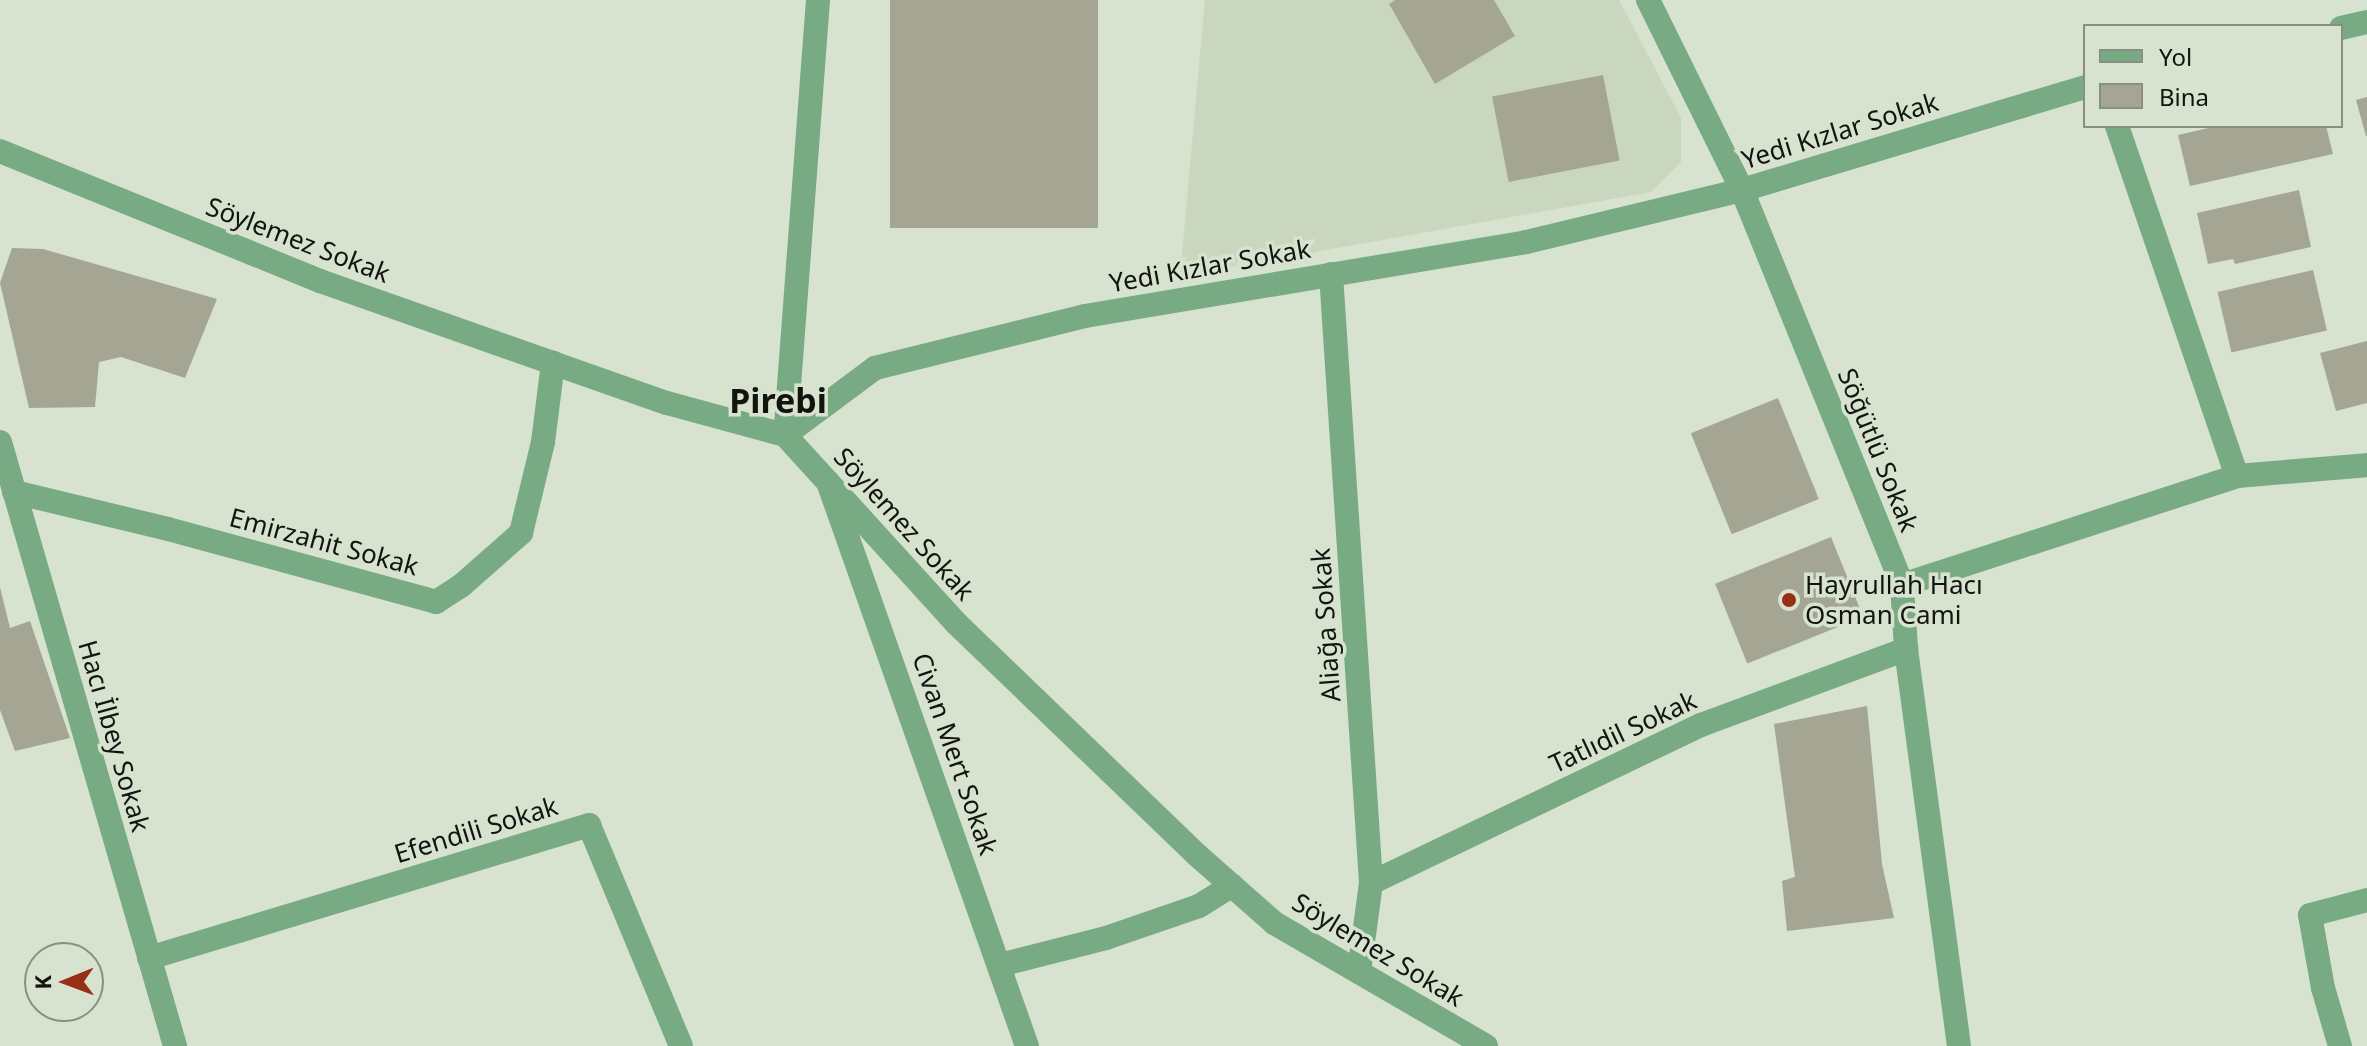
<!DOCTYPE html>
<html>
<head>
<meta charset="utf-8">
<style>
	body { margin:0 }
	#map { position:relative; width:2367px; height:1046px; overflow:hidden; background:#d7e2cf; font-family:"Noto Sans",sans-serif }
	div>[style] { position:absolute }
	.built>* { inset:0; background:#c8d7bd }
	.building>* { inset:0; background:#a4a693; transform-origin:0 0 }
	.minor>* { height:24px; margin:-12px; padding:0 12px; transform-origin:12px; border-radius:12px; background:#78aa83 }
	.tertiary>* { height:24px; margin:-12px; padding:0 12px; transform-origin:12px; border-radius:12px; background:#78aa83 }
	.dots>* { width:22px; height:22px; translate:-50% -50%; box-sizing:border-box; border:4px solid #d7e2cf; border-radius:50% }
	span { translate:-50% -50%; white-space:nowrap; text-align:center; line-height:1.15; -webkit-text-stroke:7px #d7e2cf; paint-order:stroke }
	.street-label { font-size:26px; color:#12150f }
	.poi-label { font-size:26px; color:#12150f }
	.left { translate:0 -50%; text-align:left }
	.district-label { font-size:34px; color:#12150f; font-weight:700 }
	.legend { position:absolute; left:2083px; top:24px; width:260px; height:104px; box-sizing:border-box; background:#d7e2cf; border:2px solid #889082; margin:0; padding:10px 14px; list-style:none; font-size:24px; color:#12150f }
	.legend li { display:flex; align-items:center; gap:16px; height:40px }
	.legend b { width:40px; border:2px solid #889082 }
	.north { position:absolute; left:24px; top:942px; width:80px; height:80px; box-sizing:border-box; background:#d7e2cf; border:2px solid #889082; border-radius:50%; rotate:269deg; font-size:22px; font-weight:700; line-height:32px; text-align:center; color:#12150f }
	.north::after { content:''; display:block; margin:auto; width:28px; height:36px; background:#972f15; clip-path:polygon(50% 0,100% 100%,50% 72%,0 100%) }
</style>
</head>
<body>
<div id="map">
	<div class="built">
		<div style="clip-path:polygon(1205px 0,1619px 0,1681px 118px,1681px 162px,1651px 192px,1180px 276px)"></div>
	</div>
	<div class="building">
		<div style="left:890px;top:0;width:208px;height:228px"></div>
		<div style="clip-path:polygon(1395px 0,1494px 0,1515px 36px,1435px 84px,1389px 4px)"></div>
		<div style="left:1603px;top:75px;width:87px;height:113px;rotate:79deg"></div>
		<div style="clip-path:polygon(2367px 97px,2367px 136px,2366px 136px,2356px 100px)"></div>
		<div style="clip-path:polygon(2217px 126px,2326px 126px,2333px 154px,2190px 186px,2178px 135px)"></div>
		<div style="clip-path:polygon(2299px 190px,2311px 247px,2235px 264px,2233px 259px,2208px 264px,2197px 213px)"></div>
		<div style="clip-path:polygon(12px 248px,43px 249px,217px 299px,185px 378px,121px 357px,99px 362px,95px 407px,29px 408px,0 283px)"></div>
		<div style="left:2313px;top:270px;width:62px;height:98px;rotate:77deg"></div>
		<div style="clip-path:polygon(2367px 341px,2367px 403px,2336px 411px,2320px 353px)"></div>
		<div style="left:1778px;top:398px;width:109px;height:94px;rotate:68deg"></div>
		<div style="left:1831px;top:537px;width:86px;height:125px;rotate:68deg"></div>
		<div style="clip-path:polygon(0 587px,10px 628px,30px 621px,70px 738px,15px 751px,0 710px)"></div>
		<div style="clip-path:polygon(1867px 706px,1882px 864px,1894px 918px,1787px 931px,1782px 881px,1795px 877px,1774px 724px)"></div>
	</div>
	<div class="minor">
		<div style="left:818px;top:0;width:436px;rotate:94.3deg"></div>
		<div style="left:785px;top:435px;width:112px;rotate:-36.7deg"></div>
		<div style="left:875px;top:368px;width:216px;rotate:-13.9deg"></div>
		<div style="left:1085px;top:316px;width:447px;rotate:-9.5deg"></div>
		<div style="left:1526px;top:242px;width:222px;rotate:-13.5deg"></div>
		<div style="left:1742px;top:190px;width:358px;rotate:-16.7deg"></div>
		<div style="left:2341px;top:28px;width:27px;rotate:-13deg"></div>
		<div style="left:2117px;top:126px;width:370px;rotate:71.1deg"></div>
		<div style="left:1331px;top:274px;width:610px;rotate:86.24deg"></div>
		<div style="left:1371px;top:883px;width:90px;rotate:97.7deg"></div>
		<div style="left:0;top:442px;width:629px;rotate:73.84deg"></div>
		<div style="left:828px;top:482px;width:598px;rotate:70.57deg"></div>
		<div style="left:14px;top:492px;width:158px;rotate:13.5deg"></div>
		<div style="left:168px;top:529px;width:278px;rotate:15.2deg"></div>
		<div style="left:436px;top:602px;width:31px;rotate:-33deg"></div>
		<div style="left:462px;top:585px;width:79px;rotate:-41.4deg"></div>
		<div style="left:521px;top:533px;width:94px;rotate:-76.4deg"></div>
		<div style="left:543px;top:442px;width:80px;rotate:-82.8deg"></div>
		<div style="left:1902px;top:585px;width:352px;rotate:-18deg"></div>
		<div style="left:2237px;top:476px;width:130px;rotate:-4.8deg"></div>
		<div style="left:1371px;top:883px;width:366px;rotate:-25.6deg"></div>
		<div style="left:1701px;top:725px;width:219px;rotate:-20.3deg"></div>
		<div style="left:149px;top:958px;width:460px;rotate:-16.8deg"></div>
		<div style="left:589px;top:825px;width:239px;rotate:67.4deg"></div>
		<div style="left:1000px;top:965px;width:109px;rotate:-14.3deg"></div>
		<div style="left:1106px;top:938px;width:98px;rotate:-19deg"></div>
		<div style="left:1199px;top:906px;width:39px;rotate:-32deg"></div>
		<div style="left:2340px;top:1046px;width:60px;rotate:-106.3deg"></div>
		<div style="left:2323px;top:988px;width:74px;rotate:-100.1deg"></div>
		<div style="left:2310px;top:915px;width:59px;rotate:-14.7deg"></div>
	</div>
	<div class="tertiary">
		<div style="left:1648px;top:0;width:212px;rotate:63.7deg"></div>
		<div style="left:1742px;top:190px;width:426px;rotate:67.9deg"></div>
		<div style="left:1902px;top:585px;width:64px;rotate:86.4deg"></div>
		<div style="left:1906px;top:649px;width:401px;rotate:82.4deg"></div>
		<div style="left:0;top:151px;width:345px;rotate:22.1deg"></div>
		<div style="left:320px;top:281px;width:368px;rotate:19.4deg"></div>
		<div style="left:667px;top:403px;width:122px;rotate:15.2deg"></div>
		<div style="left:785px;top:435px;width:256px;rotate:47.7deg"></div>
		<div style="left:957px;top:624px;width:333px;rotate:43.9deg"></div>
		<div style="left:1197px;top:855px;width:103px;rotate:41.4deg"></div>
		<div style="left:1274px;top:923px;width:245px;rotate:30.1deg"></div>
	</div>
	<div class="dots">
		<div style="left:1789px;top:600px;background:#972f15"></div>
	</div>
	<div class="street-label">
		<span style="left:1840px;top:131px;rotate:-17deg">Yedi Kızlar Sokak</span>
		<span style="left:298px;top:240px;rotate:21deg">Söylemez Sokak</span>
		<span style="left:1210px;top:266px;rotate:-10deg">Yedi Kızlar Sokak</span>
		<span style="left:1878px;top:450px;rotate:68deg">Söğütlü Sokak</span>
		<span style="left:904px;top:524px;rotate:48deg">Söylemez Sokak</span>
		<span style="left:324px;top:542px;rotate:15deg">Emirzahit Sokak</span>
		<span style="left:1326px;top:625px;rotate:-94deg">Aliağa Sokak</span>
		<span style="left:1623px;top:732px;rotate:-25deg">Tatlıdil Sokak</span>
		<span style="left:114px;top:736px;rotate:74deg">Hacı İlbey Sokak</span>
		<span style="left:955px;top:754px;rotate:71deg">Civan Mert Sokak</span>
		<span style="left:476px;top:830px;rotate:-17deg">Efendili Sokak</span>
		<span style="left:1378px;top:950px;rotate:31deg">Söylemez Sokak</span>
	</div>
	<div class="poi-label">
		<span class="left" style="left:1805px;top:600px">Hayrullah Hacı<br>Osman Cami</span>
	</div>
	<div class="district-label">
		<span style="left:778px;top:401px">Pirebi</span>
	</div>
	<ul class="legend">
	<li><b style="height:10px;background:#78aa83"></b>Yol</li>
	<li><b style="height:22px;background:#a4a693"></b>Bina</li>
	</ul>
	<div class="north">K</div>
</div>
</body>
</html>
